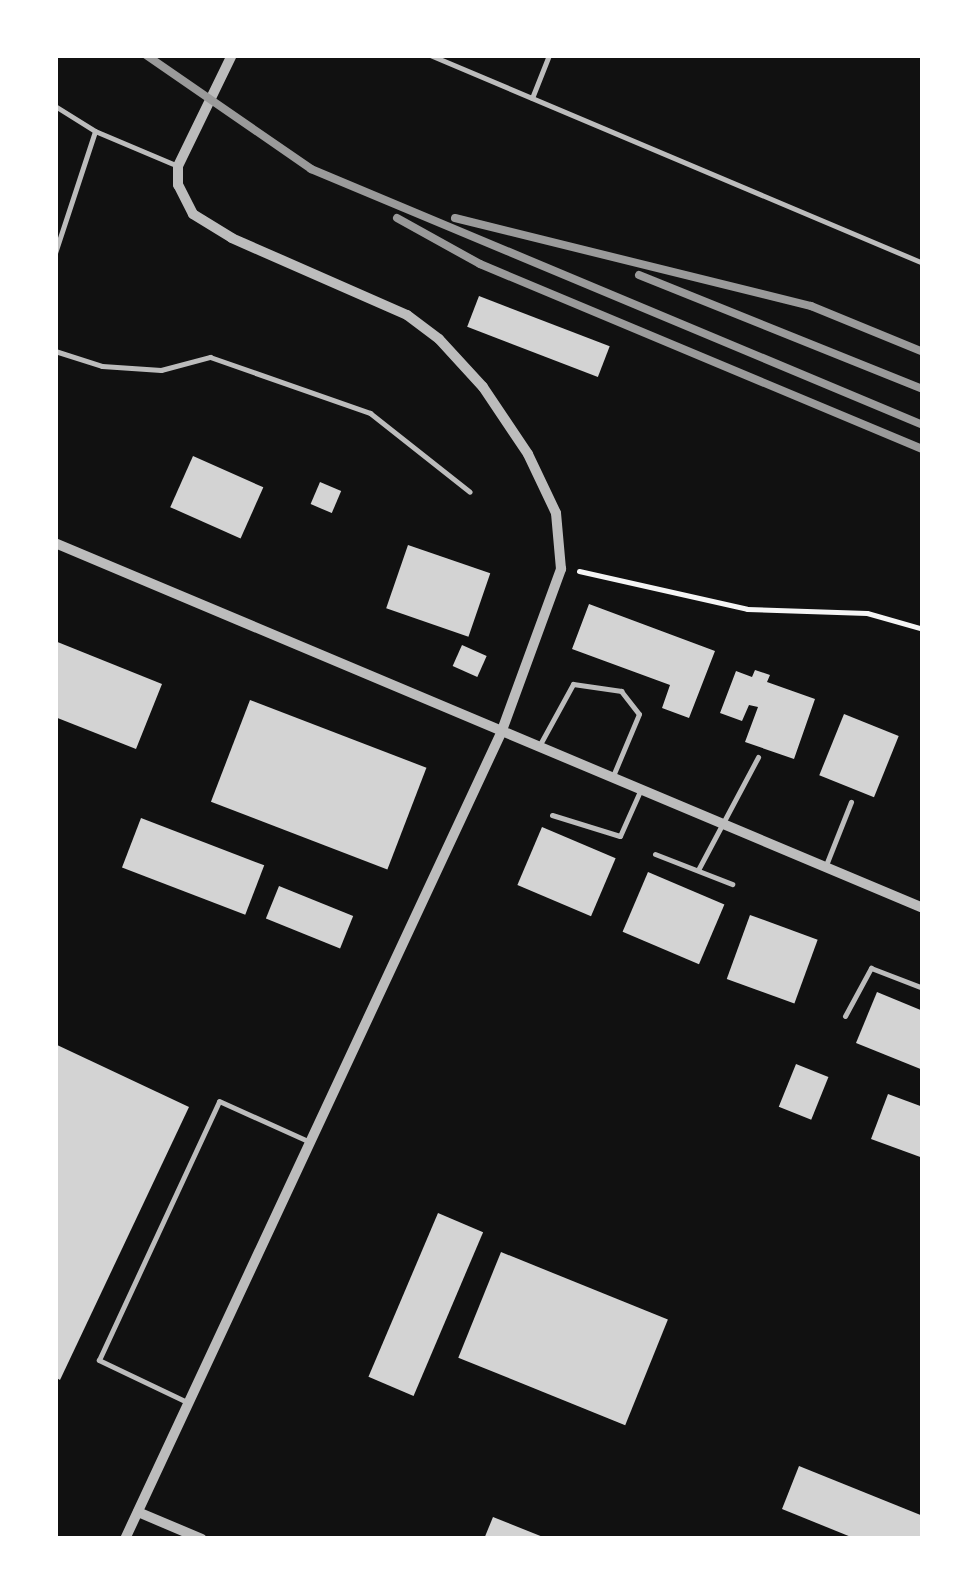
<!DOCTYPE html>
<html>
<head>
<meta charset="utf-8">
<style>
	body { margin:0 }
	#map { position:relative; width:978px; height:1594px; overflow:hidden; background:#111; font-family:"Asap Condensed",sans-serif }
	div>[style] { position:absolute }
	.building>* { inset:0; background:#d3d3d3; transform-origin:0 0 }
	.path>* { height:5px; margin:-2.5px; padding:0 2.5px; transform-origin:2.5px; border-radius:2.5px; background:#f5f5f5 }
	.service>* { height:5px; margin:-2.5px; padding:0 2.5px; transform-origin:2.5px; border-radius:2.5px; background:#bcbcbc }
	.minor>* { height:10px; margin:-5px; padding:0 5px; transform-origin:5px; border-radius:5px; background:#bcbcbc }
	.rail>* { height:8px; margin:-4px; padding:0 4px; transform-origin:4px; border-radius:4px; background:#9a9a9a }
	span { translate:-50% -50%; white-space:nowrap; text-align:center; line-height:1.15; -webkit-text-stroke:8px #fff; paint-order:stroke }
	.frame { position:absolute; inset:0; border:58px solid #fff; pointer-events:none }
</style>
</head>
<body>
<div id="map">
	<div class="building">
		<div style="left:479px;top:296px;width:140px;height:33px;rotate:21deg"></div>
		<div style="left:193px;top:456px;width:77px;height:56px;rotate:24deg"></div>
		<div style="left:320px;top:482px;width:23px;height:24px;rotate:23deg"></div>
		<div style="left:408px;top:545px;width:87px;height:67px;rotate:19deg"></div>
		<div style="clip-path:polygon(589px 604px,715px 651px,689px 718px,662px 708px,670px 685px,572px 649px)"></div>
		<div style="clip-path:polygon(55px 641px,162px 684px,136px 749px,55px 717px)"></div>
		<div style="left:462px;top:645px;width:27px;height:23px;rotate:24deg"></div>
		<div style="clip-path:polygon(755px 670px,770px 675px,767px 682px,815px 699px,794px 759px,745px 742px,758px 707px,749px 705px,742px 721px,720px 713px,736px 671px,752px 677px)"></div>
		<div style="left:250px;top:700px;width:189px;height:109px;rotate:21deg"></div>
		<div style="left:844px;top:714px;width:59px;height:66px;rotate:22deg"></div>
		<div style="left:141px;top:818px;width:132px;height:53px;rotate:21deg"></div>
		<div style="left:542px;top:827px;width:80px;height:63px;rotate:23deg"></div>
		<div style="left:648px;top:872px;width:83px;height:65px;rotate:23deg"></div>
		<div style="left:279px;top:886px;width:80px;height:35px;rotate:22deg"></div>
		<div style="left:750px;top:915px;width:72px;height:68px;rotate:20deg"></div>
		<div style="clip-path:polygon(877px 992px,923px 1011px,923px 1070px,856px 1043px)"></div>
		<div style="clip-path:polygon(55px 1044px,189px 1107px,60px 1380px,55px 1377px)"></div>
		<div style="left:796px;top:1064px;width:35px;height:46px;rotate:22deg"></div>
		<div style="clip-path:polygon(888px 1094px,923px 1107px,923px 1158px,871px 1139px)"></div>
		<div style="left:438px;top:1213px;width:49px;height:178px;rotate:23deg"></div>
		<div style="left:501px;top:1252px;width:180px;height:114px;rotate:22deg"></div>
		<div style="clip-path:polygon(799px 1466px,923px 1516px,923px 1539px,856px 1539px,782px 1509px)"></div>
		<div style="clip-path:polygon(493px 1517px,548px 1539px,484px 1539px)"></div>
	</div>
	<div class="path">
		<div style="left:579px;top:571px;width:172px;rotate:12.7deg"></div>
		<div style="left:747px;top:609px;width:120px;rotate:1.9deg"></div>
		<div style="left:867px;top:613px;width:58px;rotate:15.9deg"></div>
	</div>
	<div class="service">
		<div style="left:430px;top:55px;width:535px;rotate:22.88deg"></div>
		<div style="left:532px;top:98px;width:46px;rotate:-68.4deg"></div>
		<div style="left:55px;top:106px;width:47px;rotate:32deg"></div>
		<div style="left:95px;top:131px;width:90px;rotate:22.9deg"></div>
		<div style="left:55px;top:253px;width:128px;rotate:-71.8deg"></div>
		<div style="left:55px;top:351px;width:49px;rotate:17.7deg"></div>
		<div style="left:102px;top:366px;width:59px;rotate:3.9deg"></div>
		<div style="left:161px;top:370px;width:51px;rotate:-14.9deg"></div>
		<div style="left:210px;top:357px;width:170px;rotate:19.3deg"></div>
		<div style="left:370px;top:413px;width:127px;rotate:38.3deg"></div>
		<div style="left:538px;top:748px;width:73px;rotate:-61.3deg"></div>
		<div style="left:573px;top:684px;width:49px;rotate:8.3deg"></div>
		<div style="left:621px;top:691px;width:29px;rotate:52deg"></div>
		<div style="left:639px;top:714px;width:67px;rotate:112.8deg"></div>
		<div style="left:552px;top:815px;width:71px;rotate:17.2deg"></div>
		<div style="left:620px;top:836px;width:49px;rotate:-66deg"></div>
		<div style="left:655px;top:854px;width:83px;rotate:21.3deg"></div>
		<div style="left:826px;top:865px;width:68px;rotate:-68.4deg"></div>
		<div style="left:698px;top:870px;width:128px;rotate:-62deg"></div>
		<div style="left:845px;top:1016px;width:55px;rotate:-61.6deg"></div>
		<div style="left:871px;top:968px;width:56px;rotate:21deg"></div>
		<div style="left:189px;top:1403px;width:100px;rotate:-154.5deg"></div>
		<div style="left:99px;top:1360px;width:285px;rotate:-65.1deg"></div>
		<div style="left:219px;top:1101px;width:98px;rotate:24.2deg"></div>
	</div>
	<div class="minor">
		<div style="left:55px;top:543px;width:942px;rotate:22.81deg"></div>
		<div style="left:138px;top:1512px;width:69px;rotate:22.9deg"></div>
		<div style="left:125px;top:1539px;width:889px;rotate:-64.99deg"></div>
		<div style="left:501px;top:733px;width:175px;rotate:-69.9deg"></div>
		<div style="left:561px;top:569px;width:56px;rotate:-95.1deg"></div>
		<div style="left:556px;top:513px;width:65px;rotate:-115.4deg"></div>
		<div style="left:528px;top:454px;width:81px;rotate:-123.9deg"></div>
		<div style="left:483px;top:387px;width:65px;rotate:-132.5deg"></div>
		<div style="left:439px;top:339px;width:40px;rotate:-143deg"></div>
		<div style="left:407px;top:315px;width:191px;rotate:-156.3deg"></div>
		<div style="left:232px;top:238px;width:46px;rotate:-148.4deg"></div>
		<div style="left:193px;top:214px;width:33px;rotate:-117deg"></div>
		<div style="left:178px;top:185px;width:19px;rotate:-90deg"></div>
		<div style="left:178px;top:166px;width:123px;rotate:-64.1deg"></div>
	</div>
	<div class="rail">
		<div style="left:146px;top:55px;width:201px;rotate:34.6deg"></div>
		<div style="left:311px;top:169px;width:663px;rotate:22.7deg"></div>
		<div style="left:397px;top:218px;width:95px;rotate:29deg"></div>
		<div style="left:480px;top:264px;width:480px;rotate:22.7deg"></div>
		<div style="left:455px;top:218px;width:367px;rotate:13.9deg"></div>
		<div style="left:811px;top:306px;width:121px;rotate:22.3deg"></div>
		<div style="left:639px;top:275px;width:306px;rotate:21.9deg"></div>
	</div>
	<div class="frame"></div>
</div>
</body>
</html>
